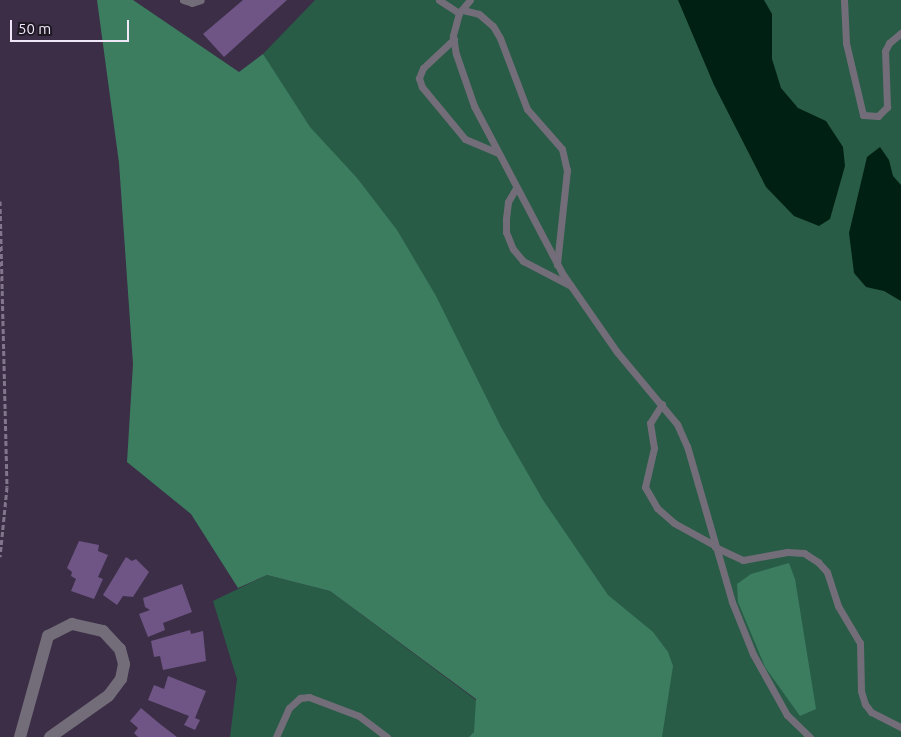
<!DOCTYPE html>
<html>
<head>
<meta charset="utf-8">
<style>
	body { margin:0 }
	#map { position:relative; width:901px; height:737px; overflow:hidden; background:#3b2e46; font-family:Ubuntu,sans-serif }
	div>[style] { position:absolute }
	.green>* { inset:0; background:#285c46 }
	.forest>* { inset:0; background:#3c7d60 }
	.water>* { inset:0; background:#002013 }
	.building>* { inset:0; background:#6f5585 }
	.path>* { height:3px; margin-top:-1.5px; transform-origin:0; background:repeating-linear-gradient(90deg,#81768b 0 5px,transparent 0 7.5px) }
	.lane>* { height:7px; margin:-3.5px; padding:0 3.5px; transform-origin:3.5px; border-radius:3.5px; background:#736d79 }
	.street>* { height:12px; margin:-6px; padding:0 6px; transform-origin:6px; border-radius:6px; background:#736d79 }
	span { translate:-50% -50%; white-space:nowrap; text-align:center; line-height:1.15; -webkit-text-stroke:4px #1f1924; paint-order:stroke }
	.scale { position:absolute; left:10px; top:20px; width:119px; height:22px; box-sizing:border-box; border:2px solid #efe7f7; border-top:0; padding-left:6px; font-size:15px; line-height:18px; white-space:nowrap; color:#efe7f7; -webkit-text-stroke:4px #1f1924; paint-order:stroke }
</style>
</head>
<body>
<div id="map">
	<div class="green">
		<div style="clip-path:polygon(315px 0,901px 0,901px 737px,638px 737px,263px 54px)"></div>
		<div style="clip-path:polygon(267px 575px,330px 591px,476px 700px,556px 737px,230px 737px,237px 679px,213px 601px)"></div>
	</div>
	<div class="forest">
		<div style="clip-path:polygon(97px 0,133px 0,239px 72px,263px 54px,310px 127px,357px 178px,397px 230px,436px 296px,501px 427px,543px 500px,608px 595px,653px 632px,668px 652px,673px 666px,662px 737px,469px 737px,474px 732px,476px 699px,330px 591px,267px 575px,238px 588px,191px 514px,127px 462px,133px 364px,119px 163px)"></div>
		<div style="clip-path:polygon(789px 563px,795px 579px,816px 709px,800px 716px,765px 667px,738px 602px,737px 584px,751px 574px)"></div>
	</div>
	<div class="water">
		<div style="clip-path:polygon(678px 0,764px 0,772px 14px,772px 59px,781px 88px,798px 108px,826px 121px,843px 147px,845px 166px,830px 219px,819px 226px,794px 216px,766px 187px,714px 85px)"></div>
		<div style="clip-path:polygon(880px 147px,889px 160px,893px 176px,901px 185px,901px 301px,884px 291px,866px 287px,854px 273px,849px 233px,867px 157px)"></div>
	</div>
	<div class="building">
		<div style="clip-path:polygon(243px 0,287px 0,224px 57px,203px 34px)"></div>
		<div style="clip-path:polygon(79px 541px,99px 545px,98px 551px,108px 555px,98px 577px,103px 579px,94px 599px,71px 591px,76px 579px,71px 576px,72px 572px,67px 568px)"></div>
		<div style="clip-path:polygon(126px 557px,132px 561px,136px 559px,149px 572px,133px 597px,123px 596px,117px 605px,103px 595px)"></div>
		<div style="clip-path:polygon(182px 584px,192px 612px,163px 623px,165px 630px,148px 637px,139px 614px,150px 610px,145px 607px,143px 598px)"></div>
		<div style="clip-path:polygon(190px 630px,191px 634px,203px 631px,206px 661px,163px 670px,160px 656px,154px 657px,151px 641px)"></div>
		<div style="clip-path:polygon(168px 676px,206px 691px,195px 718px,200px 720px,195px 730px,184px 725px,189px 716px,148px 700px,154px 685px,164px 689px)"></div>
		<div style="clip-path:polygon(141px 708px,160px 724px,177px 737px,138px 737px,134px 733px,138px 728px,130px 721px)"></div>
	</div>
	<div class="path">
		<div style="left:0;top:201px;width:286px;rotate:88.6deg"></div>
		<div style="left:7px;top:487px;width:70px;rotate:95.7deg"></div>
	</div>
	<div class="lane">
		<div style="left:183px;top:0;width:9px;rotate:18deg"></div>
		<div style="left:192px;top:3px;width:9px;rotate:-18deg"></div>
		<div style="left:439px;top:0;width:24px;rotate:33deg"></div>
		<div style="left:459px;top:13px;width:17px;rotate:-50deg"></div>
		<div style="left:844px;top:0;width:43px;rotate:87.3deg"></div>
		<div style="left:846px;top:43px;width:74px;rotate:76.7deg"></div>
		<div style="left:863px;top:115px;width:15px;rotate:4deg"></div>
		<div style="left:878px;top:116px;width:13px;rotate:-45deg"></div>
		<div style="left:887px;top:107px;width:56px;rotate:-92deg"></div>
		<div style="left:885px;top:51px;width:9px;rotate:-63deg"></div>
		<div style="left:889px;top:43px;width:16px;rotate:-40deg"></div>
		<div style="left:463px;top:10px;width:16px;rotate:14deg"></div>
		<div style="left:479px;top:14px;width:18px;rotate:41deg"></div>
		<div style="left:493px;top:26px;width:14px;rotate:60deg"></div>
		<div style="left:500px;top:38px;width:76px;rotate:69.2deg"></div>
		<div style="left:527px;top:109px;width:53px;rotate:48.8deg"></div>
		<div style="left:562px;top:149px;width:22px;rotate:77deg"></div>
		<div style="left:567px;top:170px;width:95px;rotate:96.1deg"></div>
		<div style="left:459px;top:13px;width:24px;rotate:105deg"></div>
		<div style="left:453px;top:36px;width:18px;rotate:81deg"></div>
		<div style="left:456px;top:54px;width:55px;rotate:70.9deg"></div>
		<div style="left:474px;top:106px;width:189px;rotate:62.2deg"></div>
		<div style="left:562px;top:273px;width:96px;rotate:55.2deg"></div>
		<div style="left:617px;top:352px;width:94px;rotate:50.2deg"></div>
		<div style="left:677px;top:424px;width:24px;rotate:66deg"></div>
		<div style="left:687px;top:446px;width:162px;rotate:73.9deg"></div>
		<div style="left:732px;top:602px;width:56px;rotate:68deg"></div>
		<div style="left:753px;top:654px;width:70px;rotate:60.9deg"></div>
		<div style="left:787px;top:715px;width:32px;rotate:44deg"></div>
		<div style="left:454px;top:39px;width:42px;rotate:136.9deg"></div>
		<div style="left:423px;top:68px;width:11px;rotate:112deg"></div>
		<div style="left:419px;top:78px;width:9px;rotate:72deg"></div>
		<div style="left:422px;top:87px;width:67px;rotate:50.4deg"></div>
		<div style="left:465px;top:139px;width:36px;rotate:23deg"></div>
		<div style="left:516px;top:188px;width:16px;rotate:120deg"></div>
		<div style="left:508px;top:202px;width:17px;rotate:97deg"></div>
		<div style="left:506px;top:219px;width:13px;rotate:90deg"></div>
		<div style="left:506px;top:232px;width:18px;rotate:68deg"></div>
		<div style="left:513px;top:249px;width:16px;rotate:50deg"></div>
		<div style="left:523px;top:261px;width:54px;rotate:27.5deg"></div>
		<div style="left:662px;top:404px;width:22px;rotate:122deg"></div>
		<div style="left:650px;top:423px;width:25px;rotate:81deg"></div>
		<div style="left:654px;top:448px;width:40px;rotate:103deg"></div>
		<div style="left:645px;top:487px;width:24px;rotate:60deg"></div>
		<div style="left:657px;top:508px;width:23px;rotate:41deg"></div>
		<div style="left:674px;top:523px;width:46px;rotate:28.8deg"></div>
		<div style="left:715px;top:547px;width:31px;rotate:25deg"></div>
		<div style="left:743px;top:560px;width:45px;rotate:-10.3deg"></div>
		<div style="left:787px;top:552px;width:17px;rotate:3deg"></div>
		<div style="left:804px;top:553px;width:17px;rotate:33deg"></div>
		<div style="left:818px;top:562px;width:13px;rotate:48deg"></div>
		<div style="left:827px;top:572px;width:36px;rotate:72deg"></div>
		<div style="left:838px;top:606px;width:43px;rotate:59.3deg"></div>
		<div style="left:860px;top:643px;width:48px;rotate:88.8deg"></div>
		<div style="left:861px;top:691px;width:14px;rotate:73deg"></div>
		<div style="left:865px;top:704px;width:10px;rotate:53deg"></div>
		<div style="left:871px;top:712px;width:34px;rotate:27deg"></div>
		<div style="left:276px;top:737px;width:32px;rotate:-66deg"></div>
		<div style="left:289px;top:708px;width:15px;rotate:-42deg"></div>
		<div style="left:300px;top:698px;width:9px;rotate:-6deg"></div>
		<div style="left:309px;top:697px;width:53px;rotate:20.8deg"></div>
		<div style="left:359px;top:716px;width:35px;rotate:37deg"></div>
	</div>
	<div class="street">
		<div style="left:20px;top:737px;width:105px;rotate:-74.5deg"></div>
		<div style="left:48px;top:636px;width:27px;rotate:-27deg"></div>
		<div style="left:72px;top:624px;width:32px;rotate:13deg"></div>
		<div style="left:103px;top:631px;width:25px;rotate:47deg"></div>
		<div style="left:120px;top:649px;width:16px;rotate:75deg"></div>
		<div style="left:124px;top:664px;width:15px;rotate:101deg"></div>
		<div style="left:121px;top:679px;width:21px;rotate:127deg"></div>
		<div style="left:108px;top:696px;width:71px;rotate:144.7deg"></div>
	</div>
	<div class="scale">50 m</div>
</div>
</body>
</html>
